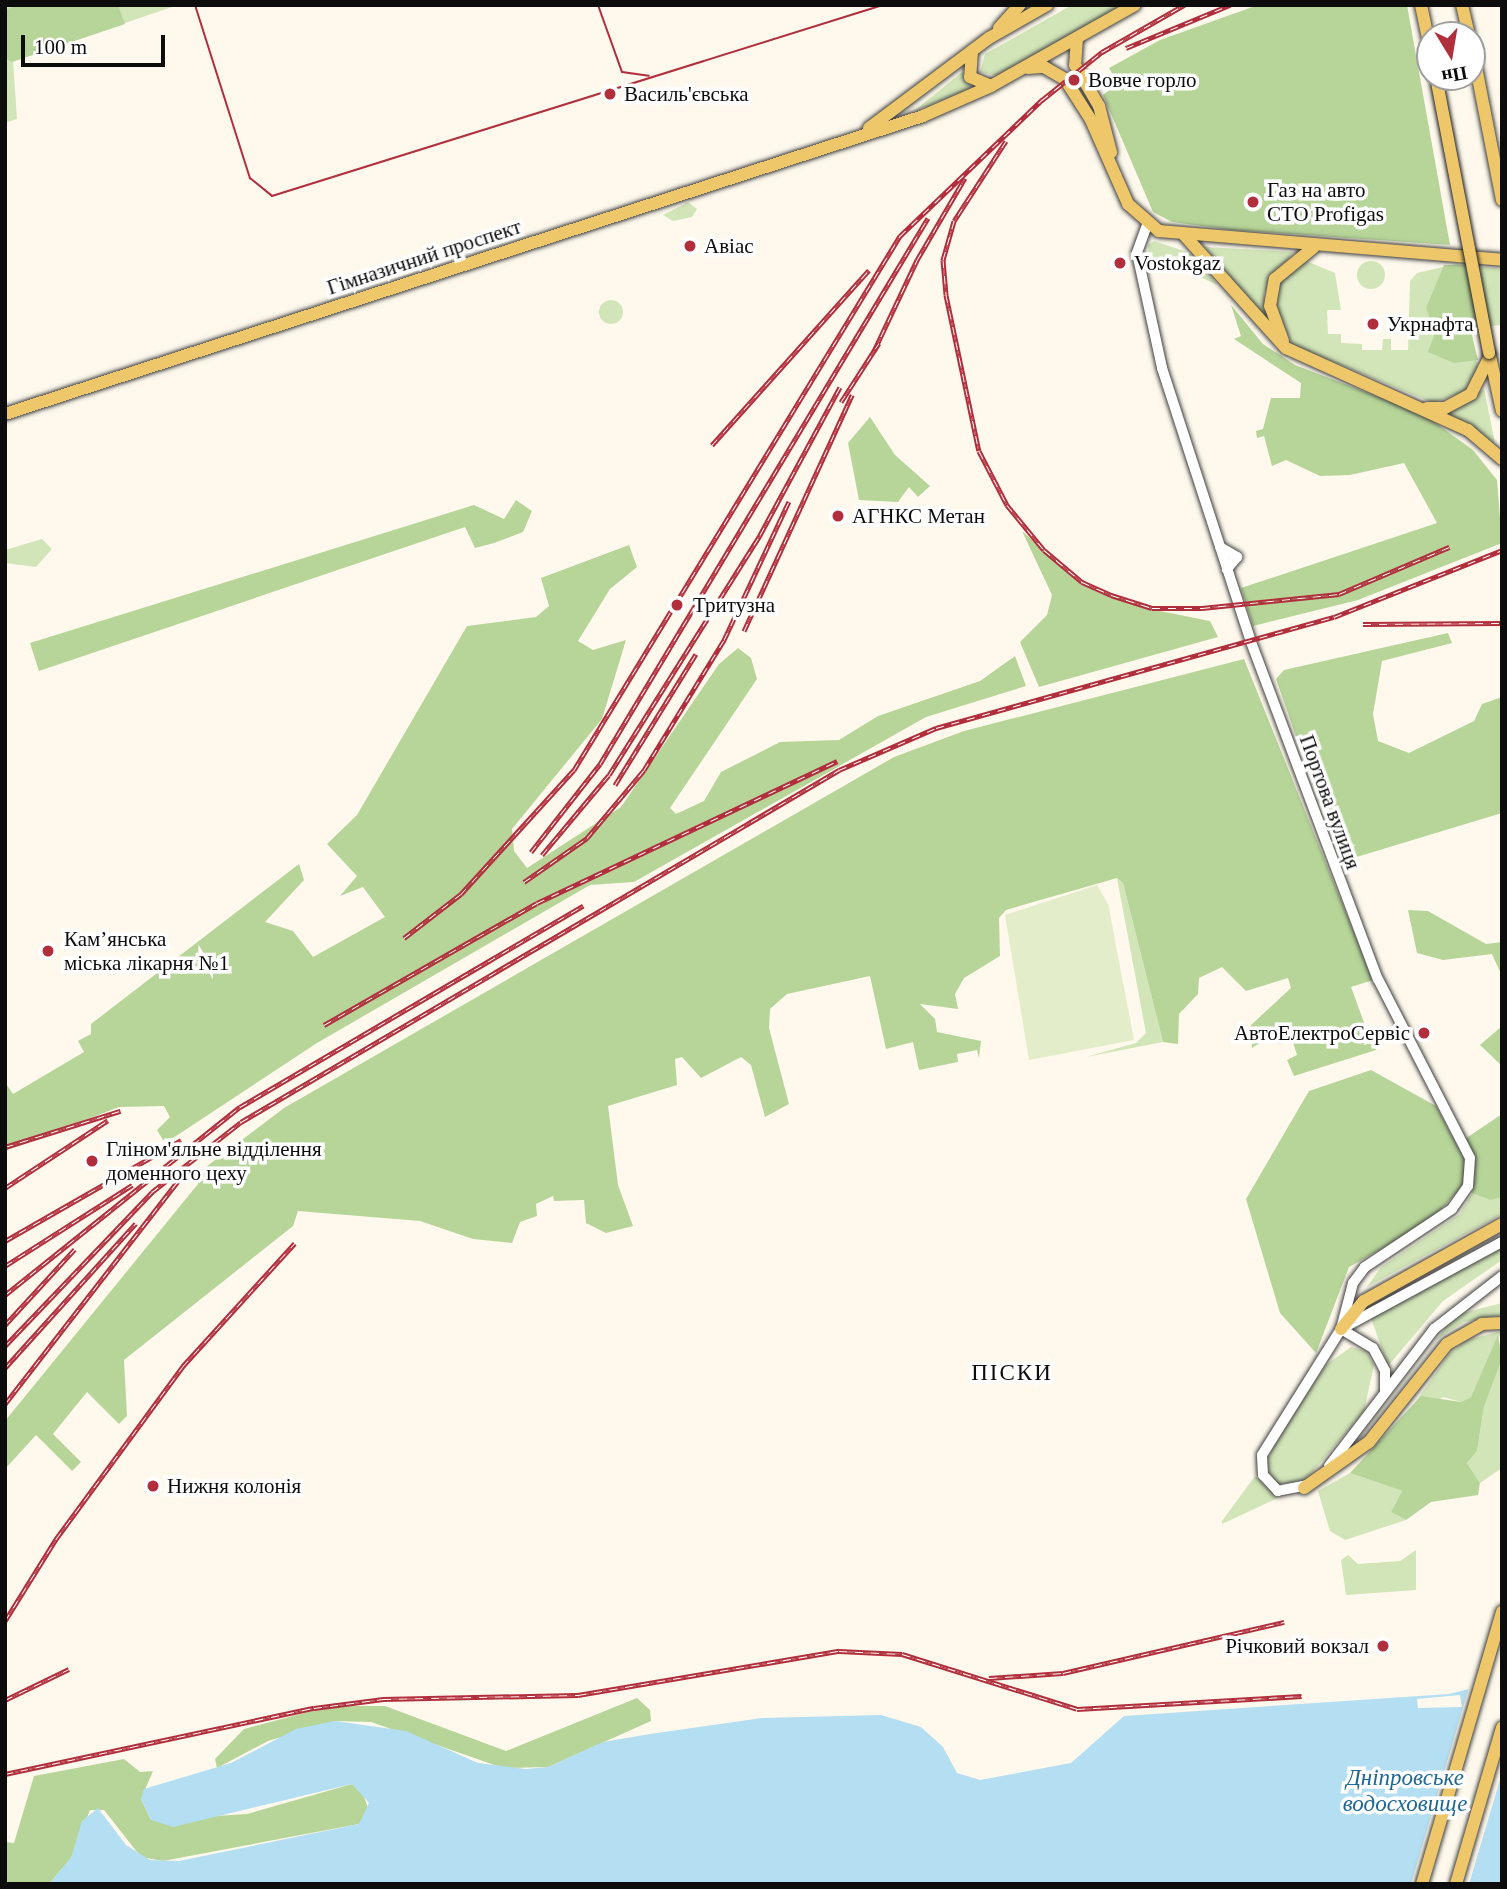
<!DOCTYPE html>
<html>
<head>
<meta charset="utf-8">
<style>
	body { margin:0 }
	#map { position:relative; width:1507px; height:1889px; overflow:hidden; background:#fef9ec; font-family:"Times New Roman",serif }
	div>[style] { position:absolute }
	.green>* { inset:0; background:#d2e5b8 }
	.round { border-radius:50% }
	.forest>* { inset:0; background:#b7d599 }
	.pitch>* { inset:0; background:#e3edc9 }
	.water>* { inset:0; background:#b4def1 }
	.pier>* { inset:0; background:#fef9ec }
	.roads { filter:drop-shadow(0 0 2px #3f3f3f) drop-shadow(0 0 2px #3f3f3f) }
	.minor>* { height:10px; margin:-5px; padding:0 5px; transform-origin:5px; border-radius:5px; background:#fff }
	.major>* { height:12px; margin:-6px; padding:0 6px; transform-origin:6px; border-radius:6px; background:#efc76b }
	.tram>* { height:2px; margin:-1px; padding:0 1px; transform-origin:1px; border-radius:1px; background:#b12e3c }
	.rail>* { height:5px; margin-top:-2.5px; transform-origin:0; background:repeating-linear-gradient(90deg,#fff 0 8px,#b12e3c 0 16px); box-sizing:border-box; border-block:2px solid #b12e3c }
	.bridges { filter:drop-shadow(0 0 2px #1d1d1d) drop-shadow(0 0 2px #1d1d1d) }
	.major-bridge>* { height:12px; margin:-6px; padding:0 6px; transform-origin:6px; border-radius:6px; background:#efc76b }
	.dots>* { width:19px; height:19px; translate:-50% -50%; box-sizing:border-box; border:4px solid #fff; border-radius:50% }
	span { translate:-50% -50%; white-space:nowrap; text-align:center; line-height:1.15; -webkit-text-stroke:7px #fff; paint-order:stroke }
	.poi-label { font-size:21px; color:#0c0c0c }
	.left { translate:0 -50%; text-align:left }
	.right { translate:-100% -50%; text-align:right }
	.street-label { font-size:21px; color:#0c0c0c }
	.neighbourhood-label { font-size:23px; color:#0c0c0c; letter-spacing:2px }
	.water-label { font-size:23px; color:#1f6794; font-style:italic }
	.frame { position:absolute; inset:0; border:7px solid #0c0c0c; pointer-events:none }
	.north { position:absolute; left:1416px; top:21px; width:70px; height:70px; box-sizing:border-box; background:#fff; border:2px solid #9e9e9e; border-radius:50%; rotate:169deg; font-size:19px; font-weight:700; line-height:28px; text-align:center; color:#0c0c0c }
	.north::after { content:''; display:block; margin:auto; width:24px; height:32px; background:#b12e3c; clip-path:polygon(50% 0,100% 100%,50% 72%,0 100%) }
	.scale { position:absolute; left:21px; top:35px; width:144px; height:32px; box-sizing:border-box; border:4px solid #0c0c0c; border-top:0; padding-left:9px; font-size:21px; line-height:24px; white-space:nowrap; color:#0c0c0c; -webkit-text-stroke:5px #fff; paint-order:stroke }
</style>
</head>
<body>
<div id="map">
	<div class="green">
		<div style="clip-path:polygon(5px 5px,172px 5px,172px 7px,13px 61px,17px 119px,5px 123px)"></div>
		<div style="clip-path:polygon(1072px 5px,1123px 5px,998px 76px,980px 72px,985px 54px)"></div>
		<div style="clip-path:polygon(962px 72px,971px 89px,914px 111px)"></div>
		<div style="clip-path:polygon(688px 202px,697px 209px,692px 217px,673px 221px,663px 215px)"></div>
		<div style="clip-path:polygon(1154px 241px,1196px 255px,1217px 285px,1182px 268px,1150px 268px,1148px 245px)"></div>
		<div style="clip-path:polygon(1205px 247px,1293px 252px,1264px 293px,1268px 326px)"></div>
		<div style="clip-path:polygon(1304px 260px,1335px 273px,1341px 310px,1327px 310px,1328px 334px,1341px 334px,1341px 343px,1362px 344px,1362px 350px,1382px 350px,1383px 339px,1391px 339px,1391px 350px,1408px 350px,1410px 281px,1417px 273px,1456px 264px,1502px 269px,1502px 325px,1471px 328px,1478px 369px,1468px 390px,1433px 403px,1293px 345px,1274px 305px,1280px 282px)"></div>
		<div class="round" style="left:1357px;top:261px;width:28px;height:28px"></div>
		<div class="round" style="left:599px;top:300px;width:24px;height:24px"></div>
		<div style="clip-path:polygon(1484px 389px,1495px 443px,1447px 414px)"></div>
		<div style="clip-path:polygon(42px 539px,52px 549px,36px 567px,5px 563px,5px 550px)"></div>
		<div style="clip-path:polygon(1117px 878px,1123px 883px,1163px 1042px,1086px 1057px,1136px 1043px,1146px 1033px)"></div>
		<div style="clip-path:polygon(1472px 1193px,1502px 1197px,1502px 1214px,1367px 1287px,1381px 1267px,1460px 1214px)"></div>
		<div style="clip-path:polygon(1502px 1247px,1502px 1260px,1443px 1301px,1388px 1366px,1371px 1318px)"></div>
		<div style="clip-path:polygon(1502px 1303px,1502px 1315px,1464px 1322px,1436px 1340px,1455px 1315px)"></div>
		<div style="clip-path:polygon(1502px 1331px,1471px 1397px,1461px 1402px,1443px 1397px,1399px 1426px,1449px 1354px,1467px 1340px)"></div>
		<div style="clip-path:polygon(1351px 1347px,1366px 1351px,1374px 1365px,1364px 1411px,1311px 1474px,1301px 1482px,1276px 1484px,1266px 1464px,1276px 1441px,1326px 1365px)"></div>
		<div style="clip-path:polygon(1502px 1359px,1502px 1468px,1480px 1483px,1467px 1463px,1477px 1451px,1484px 1407px)"></div>
		<div style="clip-path:polygon(1350px 1473px,1402px 1491px,1391px 1512px,1406px 1520px,1345px 1540px,1330px 1531px,1318px 1491px)"></div>
		<div style="clip-path:polygon(1255px 1476px,1278px 1498px,1222px 1524px,1222px 1521px)"></div>
		<div style="clip-path:polygon(1416px 1550px,1416px 1590px,1346px 1595px,1341px 1560px,1348px 1555px,1358px 1564px,1400px 1561px)"></div>
	</div>
	<div class="forest">
		<div style="clip-path:polygon(18px 5px,118px 5px,125px 24px,12px 62px,5px 58px,5px 10px)"></div>
		<div style="clip-path:polygon(1407px 5px,1450px 245px,1232px 230px,1172px 222px,1153px 212px,1103px 95px,1118px 83px,1109px 68px,1160px 40px,1258px 5px)"></div>
		<div style="clip-path:polygon(1444px 265px,1465px 265px,1478px 327px,1470px 328px,1478px 360px,1454px 363px,1428px 352px,1435px 333px,1426px 308px)"></div>
		<div style="clip-path:polygon(1231px 305px,1263px 344px,1295px 365px,1423px 414px,1473px 450px,1497px 480px,1502px 543px,1358px 600px,1253px 626px,1241px 588px,1437px 523px,1404px 463px,1350px 475px,1320px 476px,1286px 460px,1272px 466px,1264px 436px,1257px 438px,1256px 431px,1263px 429px,1271px 398px,1300px 398px,1301px 383px,1234px 339px,1241px 336px)"></div>
		<div style="clip-path:polygon(870px 417px,895px 455px,930px 486px,918px 497px,909px 487px,898px 502px,859px 500px,848px 443px)"></div>
		<div style="clip-path:polygon(516px 500px,532px 511px,523px 532px,494px 543px,475px 548px,465px 527px,39px 671px,30px 643px,474px 505px,504px 519px)"></div>
		<div style="clip-path:polygon(1022px 531px,1081px 584px,1150px 609px,1210px 621px,1218px 637px,1039px 687px,1020px 642px,1047px 615px,1052px 595px)"></div>
		<div style="clip-path:polygon(629px 545px,637px 567px,610px 589px,578px 641px,593px 650px,626px 640px,602px 719px,512px 829px,514px 851px,527px 868px,621px 807px,719px 664px,738px 648px,751px 658px,757px 679px,670px 808px,676px 814px,704px 801px,721px 772px,780px 742px,839px 740px,878px 716px,980px 681px,1015px 656px,1026px 686px,926px 717px,634px 882px,590px 885px,317px 1043px,173px 1138px,163px 1140px,157px 1130px,170px 1117px,164px 1106px,119px 1107px,5px 1151px,5px 1082px,13px 1094px,84px 1052px,78px 1041px,91px 1034px,91px 1024px,299px 864px,304px 880px,265px 922px,293px 931px,313px 957px,385px 917px,363px 887px,340px 896px,357px 876px,327px 844px,357px 815px,467px 626px,536px 617px,549px 606px,541px 578px)"></div>
		<div style="clip-path:polygon(1448px 633px,1452px 643px,1382px 661px,1373px 714px,1378px 741px,1409px 753px,1474px 721px,1482px 704px,1502px 697px,1502px 813px,1340px 862px,1276px 679px,1284px 670px)"></div>
		<div style="clip-path:polygon(1244px 659px,1373px 980px,1351px 987px,1369px 1036px,1363px 1045px,1373px 1043px,1376px 1050px,1294px 1076px,1287px 1060px,1297px 1055px,1293px 1042px,1277px 1044px,1274px 1034px,1252px 1048px,1250px 1026px,1291px 988px,1288px 978px,1246px 991px,1222px 967px,1199px 978px,1198px 994px,1179px 1014px,1178px 1044px,1163px 1042px,1123px 883px,1117px 878px,1006px 910px,999px 918px,1000px 956px,964px 978px,955px 994px,958px 1009px,920px 1004px,935px 1019px,937px 1032px,981px 1041px,979px 1058px,977px 1050px,957px 1054px,958px 1062px,919px 1070px,913px 1042px,886px 1049px,870px 976px,787px 994px,770px 1009px,769px 1028px,789px 1104px,765px 1117px,751px 1065px,741px 1057px,701px 1078px,682px 1057px,675px 1059px,677px 1085px,608px 1106px,618px 1185px,633px 1226px,606px 1233px,586px 1223px,584px 1200px,554px 1201px,553px 1196px,536px 1204px,537px 1216px,520px 1222px,512px 1243px,473px 1239px,420px 1221px,298px 1211px,293px 1226px,124px 1360px,127px 1416px,119px 1424px,87px 1392px,53px 1434px,81px 1462px,72px 1471px,36px 1435px,5px 1469px,5px 1421px,198px 1184px,194px 1176px,284px 1108px,894px 757px,964px 731px)"></div>
		<div style="clip-path:polygon(1408px 910px,1428px 911px,1486px 944px,1502px 942px,1502px 976px,1492px 954px,1443px 960px,1417px 953px)"></div>
		<div style="clip-path:polygon(1502px 1026px,1502px 1066px,1480px 1045px)"></div>
		<div style="clip-path:polygon(1371px 1070px,1436px 1106px,1466px 1162px,1462px 1187px,1429px 1222px,1349px 1267px,1316px 1353px,1280px 1313px,1246px 1199px,1309px 1091px)"></div>
		<div style="clip-path:polygon(1502px 1114px,1502px 1197px,1491px 1200px,1472px 1193px,1475px 1164px,1465px 1139px)"></div>
		<div style="clip-path:polygon(1498px 1335px,1502px 1359px,1484px 1407px,1477px 1451px,1467px 1463px,1480px 1483px,1478px 1495px,1431px 1502px,1406px 1520px,1391px 1512px,1402px 1491px,1350px 1473px,1421px 1396px,1461px 1402px,1471px 1397px)"></div>
		<div style="clip-path:polygon(637px 1698px,650px 1710px,651px 1721px,548px 1767px,503px 1768px,371px 1722px,335px 1721px,268px 1741px,217px 1768px,215px 1759px,244px 1729px,331px 1706px,385px 1706px,506px 1751px)"></div>
		<div style="clip-path:polygon(124px 1759px,140px 1772px,153px 1771px,141px 1799px,151px 1820px,247px 1814px,352px 1784px,361px 1789px,370px 1813px,359px 1824px,163px 1861px,141px 1857px,104px 1810px,90px 1810px,71px 1858px,49px 1884px,5px 1884px,5px 1842px,14px 1843px,34px 1776px)"></div>
	</div>
	<div class="pitch">
		<div style="clip-path:polygon(1097px 885px,1108px 904px,1134px 1040px,1029px 1060px,1005px 915px)"></div>
	</div>
	<div class="water">
		<div style="clip-path:polygon(1502px 1664px,1502px 1884px,49px 1884px,71px 1858px,82px 1821px,98px 1808px,126px 1845px,150px 1860px,179px 1861px,359px 1824px,369px 1803px,352px 1784px,173px 1827px,151px 1820px,141px 1799px,144px 1789px,231px 1763px,296px 1729px,335px 1721px,406px 1731px,478px 1763px,526px 1769px,548px 1767px,603px 1742px,650px 1734px,762px 1718px,881px 1715px,921px 1727px,943px 1747px,957px 1773px,980px 1780px,1071px 1763px,1124px 1716px,1449px 1694px,1469px 1689px)"></div>
	</div>
	<div class="pier">
		<div style="clip-path:polygon(1502px 1660px,1502px 1773px,1469px 1884px,1411px 1884px,1470px 1684px)"></div>
		<div style="clip-path:polygon(1460px 1695px,1462px 1707px,1418px 1708px,1417px 1699px)"></div>
	</div>
	<div class="roads">
		<div class="minor">
			<div style="left:1147px;top:225px;width:30px;rotate:110deg"></div>
			<div style="left:1137px;top:253px;width:118px;rotate:77.7deg"></div>
			<div style="left:1162px;top:368px;width:288px;rotate:72deg"></div>
			<div style="left:1251px;top:642px;width:360px;rotate:69.4deg"></div>
			<div style="left:1378px;top:979px;width:201px;rotate:62.8deg"></div>
			<div style="left:1470px;top:1158px;width:28px;rotate:94deg"></div>
			<div style="left:1468px;top:1186px;width:28px;rotate:125deg"></div>
			<div style="left:1452px;top:1209px;width:105px;rotate:146.3deg"></div>
			<div style="left:1365px;top:1267px;width:20px;rotate:127deg"></div>
			<div style="left:1353px;top:1283px;width:48px;rotate:104.6deg"></div>
			<div style="left:1341px;top:1329px;width:37px;rotate:31deg"></div>
			<div style="left:1373px;top:1348px;width:26px;rotate:62deg"></div>
			<div style="left:1385px;top:1371px;width:19px;rotate:90deg"></div>
			<div style="left:1220px;top:547px;width:20px;rotate:30deg"></div>
			<div style="left:1237px;top:557px;width:16px;rotate:130deg"></div>
			<div style="left:1329px;top:1466px;width:173px;rotate:-52.5deg"></div>
			<div style="left:1434px;top:1329px;width:86px;rotate:-37.9deg"></div>
			<div style="left:1308px;top:1485px;width:31px;rotate:169deg"></div>
			<div style="left:1278px;top:1491px;width:22px;rotate:-133deg"></div>
			<div style="left:1263px;top:1475px;width:20px;rotate:-93deg"></div>
			<div style="left:1262px;top:1455px;width:149px;rotate:-57.9deg"></div>
			<div style="left:1341px;top:1329px;width:183px;rotate:-28.4deg"></div>
		</div>
		<div class="major">
			<div style="left:1421px;top:5px;width:44px;rotate:78.2deg"></div>
			<div style="left:1462px;top:5px;width:31px;rotate:77deg"></div>
			<div style="left:999px;top:28px;width:31px;rotate:-48deg"></div>
			<div style="left:1077px;top:38px;width:27px;rotate:94deg"></div>
			<div style="left:1075px;top:65px;width:48px;rotate:59.7deg"></div>
			<div style="left:1099px;top:106px;width:48px;rotate:75.4deg"></div>
			<div style="left:1472px;top:47px;width:156px;rotate:78.9deg"></div>
			<div style="left:972px;top:51px;width:26px;rotate:94deg"></div>
			<div style="left:970px;top:77px;width:23px;rotate:23deg"></div>
			<div style="left:1028px;top:68px;width:16px;rotate:-4deg"></div>
			<div style="left:1044px;top:67px;width:24px;rotate:30deg"></div>
			<div style="left:1065px;top:79px;width:49px;rotate:57.6deg"></div>
			<div style="left:1091px;top:120px;width:92px;rotate:66.2deg"></div>
			<div style="left:1128px;top:204px;width:41px;rotate:41.1deg"></div>
			<div style="left:1159px;top:231px;width:344px;rotate:4.8deg"></div>
			<div style="left:869px;top:128px;width:150px;rotate:-36.9deg"></div>
			<div style="left:989px;top:38px;width:67px;rotate:-29.6deg"></div>
			<div style="left:1185px;top:236px;width:151px;rotate:48deg"></div>
			<div style="left:1286px;top:348px;width:200px;rotate:24.3deg"></div>
			<div style="left:1468px;top:430px;width:45px;rotate:40.5deg"></div>
			<div style="left:1283px;top:341px;width:37px;rotate:-110deg"></div>
			<div style="left:1270px;top:306px;width:27px;rotate:-80deg"></div>
			<div style="left:1275px;top:279px;width:50px;rotate:-39.4deg"></div>
			<div style="left:1490px;top:356px;width:56px;rotate:77.7deg"></div>
			<div style="left:1427px;top:408px;width:18px"></div>
			<div style="left:1445px;top:408px;width:30px;rotate:-28deg"></div>
			<div style="left:1471px;top:394px;width:42px;rotate:-63.4deg"></div>
			<div style="left:5px;top:414px;width:965px;rotate:-17.98deg"></div>
			<div style="left:923px;top:116px;width:74px;rotate:-23.8deg"></div>
			<div style="left:991px;top:86px;width:165px;rotate:-29.4deg"></div>
			<div style="left:1341px;top:1329px;width:36px;rotate:-51deg"></div>
			<div style="left:1364px;top:1301px;width:158px;rotate:-29.2deg"></div>
			<div style="left:1304px;top:1488px;width:80px;rotate:-35.3deg"></div>
			<div style="left:1369px;top:1442px;width:125px;rotate:-51.5deg"></div>
			<div style="left:1447px;top:1344px;width:40px;rotate:-29.7deg"></div>
			<div style="left:1482px;top:1324px;width:20px;rotate:-3deg"></div>
			<div style="left:1422px;top:1884px;width:284px;rotate:-73.6deg"></div>
			<div style="left:1456px;top:1884px;width:163px;rotate:-73.6deg"></div>
		</div>
	</div>
	<div class="tram">
		<div style="left:195px;top:5px;width:182px;rotate:72.4deg"></div>
		<div style="left:250px;top:178px;width:28px;rotate:39deg"></div>
		<div style="left:272px;top:196px;width:640px;rotate:-17.36deg"></div>
		<div style="left:598px;top:5px;width:71px;rotate:70.3deg"></div>
		<div style="left:622px;top:72px;width:27px;rotate:8deg"></div>
	</div>
	<div class="rail">
		<div style="left:1126px;top:48px;width:113px;rotate:-22.5deg"></div>
		<div style="left:1006px;top:141px;width:95px;rotate:123deg"></div>
		<div style="left:954px;top:221px;width:41px;rotate:105.8deg"></div>
		<div style="left:943px;top:260px;width:35px;rotate:85deg"></div>
		<div style="left:946px;top:295px;width:159px;rotate:78.1deg"></div>
		<div style="left:979px;top:451px;width:61px;rotate:62.6deg"></div>
		<div style="left:1007px;top:505px;width:58px;rotate:50.6deg"></div>
		<div style="left:1044px;top:550px;width:50px;rotate:40.1deg"></div>
		<div style="left:1082px;top:582px;width:32px;rotate:24deg"></div>
		<div style="left:1111px;top:595px;width:43px;rotate:17.6deg"></div>
		<div style="left:1152px;top:608px;width:50px"></div>
		<div style="left:1202px;top:608px;width:138px;rotate:-5.8deg"></div>
		<div style="left:1339px;top:594px;width:120px;rotate:-23.1deg"></div>
		<div style="left:874px;top:351px;width:101px;rotate:-64.7deg"></div>
		<div style="left:917px;top:260px;width:95px;rotate:-59.7deg"></div>
		<div style="left:841px;top:402px;width:70px;rotate:-57.2deg"></div>
		<div style="left:712px;top:445px;width:235px;rotate:-48.1deg"></div>
		<div style="left:1363px;top:624px;width:139px;rotate:-0.4deg"></div>
		<div style="left:744px;top:631px;width:260px;rotate:-65.4deg"></div>
		<div style="left:615px;top:785px;width:154px;rotate:-58.3deg"></div>
		<div style="left:531px;top:852px;width:112px;rotate:-51.9deg"></div>
		<div style="left:600px;top:764px;width:637px;rotate:-59.01deg"></div>
		<div style="left:542px;top:855px;width:104px;rotate:-50.1deg"></div>
		<div style="left:609px;top:775px;width:284px;rotate:-57.8deg"></div>
		<div style="left:760px;top:535px;width:168px;rotate:-61.6deg"></div>
		<div style="left:524px;top:882px;width:77px;rotate:-34.9deg"></div>
		<div style="left:587px;top:838px;width:89px;rotate:-50deg"></div>
		<div style="left:644px;top:770px;width:153px;rotate:-58.4deg"></div>
		<div style="left:724px;top:640px;width:153px;rotate:-64.9deg"></div>
		<div style="left:404px;top:938px;width:72px;rotate:-37.7deg"></div>
		<div style="left:461px;top:894px;width:168px;rotate:-47.7deg"></div>
		<div style="left:574px;top:770px;width:626px;rotate:-58.6deg"></div>
		<div style="left:900px;top:236px;width:197px;rotate:-43.8deg"></div>
		<div style="left:1042px;top:100px;width:77px;rotate:-38.7deg"></div>
		<div style="left:1102px;top:52px;width:95px;rotate:-29.8deg"></div>
		<div style="left:324px;top:1025px;width:245px;rotate:-29.8deg"></div>
		<div style="left:537px;top:903px;width:332px;rotate:-25.3deg"></div>
		<div style="left:5px;top:1147px;width:121px;rotate:-17.4deg"></div>
		<div style="left:5px;top:1188px;width:123px;rotate:-33.4deg"></div>
		<div style="left:5px;top:1241px;width:203px;rotate:-29.8deg"></div>
		<div style="left:5px;top:1266px;width:151px;rotate:-32.5deg"></div>
		<div style="left:5px;top:1295px;width:301px;rotate:-38.7deg"></div>
		<div style="left:240px;top:1107px;width:398px;rotate:-30.4deg"></div>
		<div style="left:5px;top:1325px;width:103px;rotate:-47.4deg"></div>
		<div style="left:5px;top:1346px;width:213px;rotate:-46.3deg"></div>
		<div style="left:152px;top:1192px;width:113px;rotate:-38.2deg"></div>
		<div style="left:241px;top:1122px;width:694px;rotate:-30.48deg"></div>
		<div style="left:839px;top:770px;width:106px;rotate:-23.4deg"></div>
		<div style="left:936px;top:728px;width:413px;rotate:-15.6deg"></div>
		<div style="left:1334px;top:617px;width:181px;rotate:-21.7deg"></div>
		<div style="left:5px;top:1368px;width:195px;rotate:-47.9deg"></div>
		<div style="left:5px;top:1404px;width:284px;rotate:-52.2deg"></div>
		<div style="left:5px;top:1621px;width:97px;rotate:-58.1deg"></div>
		<div style="left:56px;top:1539px;width:215px;rotate:-53.7deg"></div>
		<div style="left:183px;top:1366px;width:166px;rotate:-47.7deg"></div>
		<div style="left:989px;top:1678px;width:74px;rotate:-3.9deg"></div>
		<div style="left:1063px;top:1673px;width:227px;rotate:-13deg"></div>
		<div style="left:5px;top:1700px;width:71px;rotate:-25.8deg"></div>
		<div style="left:5px;top:1774px;width:316px;rotate:-12.1deg"></div>
		<div style="left:314px;top:1708px;width:70px;rotate:-7.4deg"></div>
		<div style="left:383px;top:1699px;width:195px;rotate:-1.2deg"></div>
		<div style="left:578px;top:1695px;width:265px;rotate:-9.6deg"></div>
		<div style="left:839px;top:1651px;width:63px;rotate:2.7deg"></div>
		<div style="left:902px;top:1654px;width:183px;rotate:17.4deg"></div>
		<div style="left:1077px;top:1709px;width:225px;rotate:-3.3deg"></div>
	</div>
	<div class="bridges">
		<div class="major-bridge">
			<div style="left:1436px;top:77px;width:281px;rotate:79.1deg"></div>
		</div>
	</div>
	<div class="dots">
		<div style="left:1074px;top:80px;background:#b12e3c"></div>
		<div style="left:610px;top:94px;background:#b12e3c"></div>
		<div style="left:1253px;top:202px;background:#b12e3c"></div>
		<div style="left:690px;top:246px;background:#b12e3c"></div>
		<div style="left:1120px;top:263px;background:#b12e3c"></div>
		<div style="left:1373px;top:324px;background:#b12e3c"></div>
		<div style="left:838px;top:516px;background:#b12e3c"></div>
		<div style="left:677px;top:605px;background:#b12e3c"></div>
		<div style="left:48px;top:951px;background:#b12e3c"></div>
		<div style="left:1424px;top:1033px;background:#b12e3c"></div>
		<div style="left:92px;top:1161px;background:#b12e3c"></div>
		<div style="left:153px;top:1486px;background:#b12e3c"></div>
		<div style="left:1383px;top:1646px;background:#b12e3c"></div>
	</div>
	<div class="poi-label">
		<span class="left" style="left:1088px;top:80px">Вовче горло</span>
		<span class="left" style="left:624px;top:94px">Василь'євська</span>
		<span class="left" style="left:1267px;top:202px">Газ на авто<br>СТО Profigas</span>
		<span class="left" style="left:704px;top:246px">Авіас</span>
		<span class="left" style="left:1134px;top:263px">Vostokgaz</span>
		<span class="left" style="left:1387px;top:324px">Укрнафта</span>
		<span class="left" style="left:852px;top:516px">АГНКС Метан</span>
		<span class="left" style="left:693px;top:605px">Тритузна</span>
		<span class="left" style="left:64px;top:951px">Кам’янська<br>міська лікарня №1</span>
		<span class="right" style="left:1410px;top:1033px">АвтоЕлектроСервіс</span>
		<span class="left" style="left:106px;top:1161px">Гліном'яльне відділення<br>доменного цеху</span>
		<span class="left" style="left:167px;top:1486px">Нижня колонія</span>
		<span class="right" style="left:1369px;top:1646px">Річковий вокзал</span>
	</div>
	<div class="street-label">
		<span style="left:424px;top:257px;rotate:-18deg">Гімназичний проспект</span>
		<span style="left:1330px;top:802px;rotate:70deg">Портова вулиця</span>
	</div>
	<div class="neighbourhood-label">
		<span style="left:1012px;top:1373px">ПІСКИ</span>
	</div>
	<div class="water-label">
		<span style="left:1405px;top:1791px">Дніпровське<br>водосховище</span>
	</div>
	<div class="frame"></div>
	<div class="north">Пн</div>
	<div class="scale">100 m</div>
</div>
</body>
</html>
